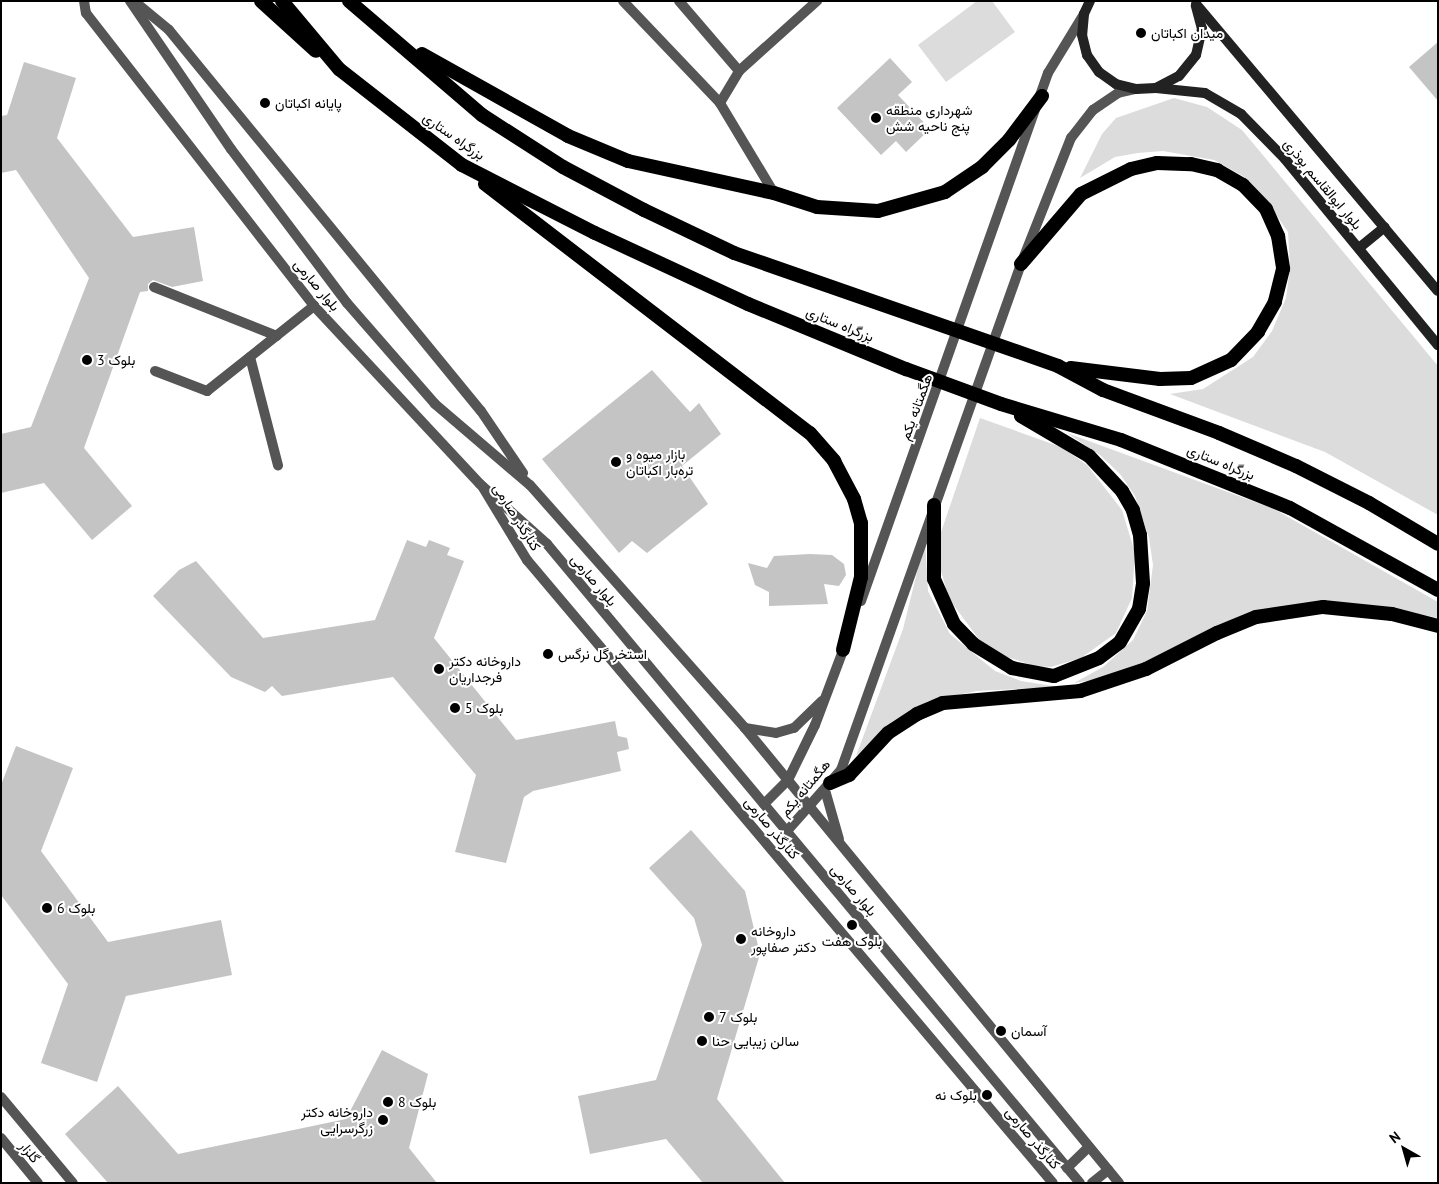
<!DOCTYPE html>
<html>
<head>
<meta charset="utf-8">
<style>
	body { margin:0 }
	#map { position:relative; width:1439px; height:1184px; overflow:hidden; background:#fff; font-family:"PT Sans",Vazirmatn,sans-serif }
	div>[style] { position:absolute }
	.green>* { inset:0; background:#dcdcdc }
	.building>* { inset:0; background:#c4c4c4 }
	.minor>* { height:10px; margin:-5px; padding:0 5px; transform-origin:5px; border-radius:5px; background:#555 }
	.tertiary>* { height:10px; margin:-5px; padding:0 5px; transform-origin:5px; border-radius:5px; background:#555 }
	.secondary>* { height:10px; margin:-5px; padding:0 5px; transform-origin:5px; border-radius:5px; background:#222 }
	.trunk>* { height:14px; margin:-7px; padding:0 7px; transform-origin:7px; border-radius:7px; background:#000 }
	.dots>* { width:14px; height:14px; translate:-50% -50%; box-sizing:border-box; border:2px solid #fff; border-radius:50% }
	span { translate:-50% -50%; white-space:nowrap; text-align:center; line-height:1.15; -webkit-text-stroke:4px #fff; paint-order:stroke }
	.poi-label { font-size:14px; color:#000 }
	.left { translate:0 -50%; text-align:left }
	.right { translate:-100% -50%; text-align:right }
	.street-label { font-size:14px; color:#000 }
	.frame { position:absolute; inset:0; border:2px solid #000; pointer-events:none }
	.north { position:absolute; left:1379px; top:1124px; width:50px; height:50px; -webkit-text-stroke:4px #fff; paint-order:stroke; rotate:322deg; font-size:14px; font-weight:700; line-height:20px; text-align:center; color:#000 }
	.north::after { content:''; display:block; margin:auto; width:18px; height:22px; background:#000; clip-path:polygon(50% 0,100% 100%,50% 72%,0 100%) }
</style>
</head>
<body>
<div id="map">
	<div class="green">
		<div style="clip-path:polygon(977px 1px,992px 1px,1015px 32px,946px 82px,918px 45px)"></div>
		<div style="clip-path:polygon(1174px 98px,1207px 107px,1242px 130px,1438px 366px,1438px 515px,1325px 452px,1170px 394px,1203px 389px,1253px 357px,1272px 331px,1286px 298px,1290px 267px,1288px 232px,1268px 203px,1243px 176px,1214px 160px,1163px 151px,1138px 153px,1115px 157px,1080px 178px,1102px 134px,1116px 118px)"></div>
		<div style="clip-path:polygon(980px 418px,1061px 447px,1087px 465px,1122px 510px,1135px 553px,1132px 598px,1116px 633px,1081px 658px,1051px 667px,1035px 666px,1004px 656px,981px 642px,949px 599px,937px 557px,938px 541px)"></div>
		<div style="clip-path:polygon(1067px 433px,1274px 509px,1438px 602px,1438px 618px,1382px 606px,1311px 603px,1110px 677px,1074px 683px,1103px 667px,1133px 640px,1147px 611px,1153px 565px,1149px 538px,1135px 496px,1120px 474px,1100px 455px)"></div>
		<div style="clip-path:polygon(925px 540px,928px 591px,950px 634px,995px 671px,1021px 681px,1059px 687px,977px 691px,928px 701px,893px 721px,856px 756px,903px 629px)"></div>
	</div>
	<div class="building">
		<div style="clip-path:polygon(1438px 42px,1438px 101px,1409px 67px)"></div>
		<div style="clip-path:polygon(890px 58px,912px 82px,898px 95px,930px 129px,906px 152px,896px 141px,881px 155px,837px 108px)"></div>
		<div style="clip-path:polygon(24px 62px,76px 78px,57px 138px,133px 237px,194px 227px,203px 281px,172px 287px,153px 280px,148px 284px,148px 291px,140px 292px,84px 448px,132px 506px,92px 540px,44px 483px,1px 493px,1px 434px,31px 427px,89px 278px,16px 170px,1px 173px,1px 116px,7px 115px)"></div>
		<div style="clip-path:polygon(652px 370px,690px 412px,699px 403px,721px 434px,682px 466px,708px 504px,647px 553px,632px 541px,619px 553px,542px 459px)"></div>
		<div style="clip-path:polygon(407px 540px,426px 547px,429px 540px,450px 548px,447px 555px,464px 561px,434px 638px,516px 740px,615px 721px,618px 736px,627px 738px,629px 749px,617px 752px,621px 771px,533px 791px,524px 797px,506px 863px,455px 852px,476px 775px,393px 677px,282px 696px,272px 686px,265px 692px,231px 677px,153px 596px,179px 570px,196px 561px,263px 638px,375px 620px)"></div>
		<div style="clip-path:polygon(810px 554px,832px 555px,844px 564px,846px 575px,839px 586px,824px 584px,828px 604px,769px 606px,769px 592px,755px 585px,748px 563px,767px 568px,774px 556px)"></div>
		<div style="clip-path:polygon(16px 746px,73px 768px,41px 851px,108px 942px,221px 920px,232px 975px,126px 996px,97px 1082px,41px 1063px,68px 984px,1px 895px,1px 785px)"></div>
		<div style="clip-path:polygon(691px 830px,745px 891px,760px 954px,717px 1099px,785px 1183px,703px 1183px,666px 1139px,590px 1154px,578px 1096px,656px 1080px,702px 945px,694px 918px,649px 868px)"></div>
		<div style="clip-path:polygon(382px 1050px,428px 1074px,409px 1148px,437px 1183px,108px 1183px,65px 1134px,118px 1086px,178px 1154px,346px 1119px)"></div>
	</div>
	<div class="minor">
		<div style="left:623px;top:1px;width:141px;rotate:46.4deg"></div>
		<div style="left:679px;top:1px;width:92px;rotate:49.4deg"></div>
		<div style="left:774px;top:193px;width:105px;rotate:-121deg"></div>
		<div style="left:720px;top:103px;width:37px;rotate:-59deg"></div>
		<div style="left:739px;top:71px;width:105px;rotate:-41.9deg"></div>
		<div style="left:154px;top:287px;width:132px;rotate:21.7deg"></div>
		<div style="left:250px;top:357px;width:112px;rotate:75.5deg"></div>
		<div style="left:155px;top:371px;width:56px;rotate:21deg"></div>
		<div style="left:207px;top:391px;width:137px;rotate:-38.5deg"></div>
		<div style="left:482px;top:486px;width:87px;rotate:58.7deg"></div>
		<div style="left:527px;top:560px;width:815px;rotate:49.83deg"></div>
		<div style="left:1px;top:1097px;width:112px;rotate:50.1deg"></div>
		<div style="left:1092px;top:1183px;width:21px;rotate:-39deg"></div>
	</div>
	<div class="tertiary">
		<div style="left:84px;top:1px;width:12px;rotate:81deg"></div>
		<div style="left:86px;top:13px;width:371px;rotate:52.1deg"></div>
		<div style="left:314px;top:306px;width:243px;rotate:47deg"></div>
		<div style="left:480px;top:484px;width:90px;rotate:41.8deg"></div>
		<div style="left:547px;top:544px;width:832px;rotate:50.17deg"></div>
		<div style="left:130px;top:1px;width:179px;rotate:55.7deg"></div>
		<div style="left:231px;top:149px;width:193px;rotate:53deg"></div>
		<div style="left:347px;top:303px;width:134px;rotate:48.9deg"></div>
		<div style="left:435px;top:404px;width:125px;rotate:40.5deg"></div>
		<div style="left:530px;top:485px;width:324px;rotate:48.5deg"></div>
		<div style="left:745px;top:728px;width:589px;rotate:50.58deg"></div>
		<div style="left:134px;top:1px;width:45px;rotate:39.6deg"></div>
		<div style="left:169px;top:30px;width:492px;rotate:50.7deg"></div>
		<div style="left:481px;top:411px;width:75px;rotate:55.9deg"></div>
		<div style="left:861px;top:601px;width:560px;rotate:-70.5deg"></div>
		<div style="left:1048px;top:73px;width:69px;rotate:-58.6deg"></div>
		<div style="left:745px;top:728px;width:31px;rotate:9deg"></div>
		<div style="left:776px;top:733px;width:19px;rotate:-16deg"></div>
		<div style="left:794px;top:728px;width:39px;rotate:-44deg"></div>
		<div style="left:825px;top:790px;width:51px;rotate:74.1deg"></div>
		<div style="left:764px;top:804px;width:34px;rotate:-45deg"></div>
		<div style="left:788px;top:780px;width:61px;rotate:-63.9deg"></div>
		<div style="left:815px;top:725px;width:85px;rotate:-69.4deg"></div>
		<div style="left:787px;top:831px;width:81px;rotate:-48.5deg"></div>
		<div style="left:841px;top:770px;width:537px;rotate:-70.42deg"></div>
		<div style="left:1021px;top:264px;width:136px;rotate:-68.4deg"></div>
		<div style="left:1071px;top:138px;width:36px;rotate:-52deg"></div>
		<div style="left:1093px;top:110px;width:30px;rotate:-34deg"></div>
		<div style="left:1118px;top:93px;width:18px;rotate:-13deg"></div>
		<div style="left:1px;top:1138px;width:58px;rotate:50.6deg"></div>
		<div style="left:1067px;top:1168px;width:30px;rotate:-44deg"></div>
	</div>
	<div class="secondary">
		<div style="left:1090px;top:1px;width:14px;rotate:115deg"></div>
		<div style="left:1084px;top:14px;width:21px;rotate:95deg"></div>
		<div style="left:1082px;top:35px;width:21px;rotate:76deg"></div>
		<div style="left:1087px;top:55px;width:21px;rotate:55deg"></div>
		<div style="left:1099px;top:72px;width:21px;rotate:35deg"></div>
		<div style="left:1116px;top:84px;width:21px;rotate:14deg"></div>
		<div style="left:1136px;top:89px;width:20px;rotate:-3deg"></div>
		<div style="left:1156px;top:88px;width:26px;rotate:-28deg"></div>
		<div style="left:1179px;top:76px;width:27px;rotate:-51deg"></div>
		<div style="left:1196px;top:55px;width:27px;rotate:-77deg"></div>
		<div style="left:1202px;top:29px;width:24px;rotate:-105deg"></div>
		<div style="left:1196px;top:4px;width:375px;rotate:49.9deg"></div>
		<div style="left:1156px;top:88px;width:49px;rotate:5.8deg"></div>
		<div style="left:1205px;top:93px;width:42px;rotate:30.3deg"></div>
		<div style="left:1241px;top:114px;width:63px;rotate:45.6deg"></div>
		<div style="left:1285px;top:159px;width:241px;rotate:50.6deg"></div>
		<div style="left:1359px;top:248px;width:33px;rotate:-39deg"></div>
	</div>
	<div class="trunk">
		<div style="left:261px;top:1px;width:74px;rotate:42.3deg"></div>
		<div style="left:282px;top:1px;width:89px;rotate:50deg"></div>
		<div style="left:339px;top:69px;width:156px;rotate:38deg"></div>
		<div style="left:462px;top:165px;width:149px;rotate:27.1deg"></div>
		<div style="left:595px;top:233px;width:169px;rotate:24.9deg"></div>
		<div style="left:748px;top:304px;width:171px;rotate:22.4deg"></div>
		<div style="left:906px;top:369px;width:101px;rotate:20.2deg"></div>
		<div style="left:1001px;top:404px;width:125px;rotate:16.7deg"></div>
		<div style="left:1121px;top:440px;width:182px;rotate:21.9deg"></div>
		<div style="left:1290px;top:508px;width:169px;rotate:29deg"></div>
		<div style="left:349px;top:1px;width:175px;rotate:40.6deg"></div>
		<div style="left:482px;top:115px;width:96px;rotate:32.7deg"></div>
		<div style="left:563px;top:167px;width:92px;rotate:28deg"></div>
		<div style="left:644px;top:210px;width:100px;rotate:25.5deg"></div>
		<div style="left:734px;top:253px;width:343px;rotate:19.2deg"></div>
		<div style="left:1058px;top:366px;width:51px;rotate:28.1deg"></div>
		<div style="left:1103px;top:390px;width:124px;rotate:20.3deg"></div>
		<div style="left:1219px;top:433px;width:84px;rotate:23.2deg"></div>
		<div style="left:1296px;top:466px;width:82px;rotate:26.9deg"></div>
		<div style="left:1369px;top:503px;width:80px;rotate:30.7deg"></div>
		<div style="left:422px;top:54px;width:167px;rotate:29.3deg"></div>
		<div style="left:568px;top:136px;width:65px;rotate:22.6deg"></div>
		<div style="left:628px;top:161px;width:149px;rotate:12.4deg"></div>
		<div style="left:774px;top:193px;width:45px;rotate:18deg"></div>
		<div style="left:817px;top:207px;width:61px;rotate:3.8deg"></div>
		<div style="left:878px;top:211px;width:70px;rotate:-15.8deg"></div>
		<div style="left:945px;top:192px;width:45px;rotate:-34deg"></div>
		<div style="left:982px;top:167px;width:38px;rotate:-45deg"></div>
		<div style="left:1009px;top:140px;width:55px;rotate:-53.1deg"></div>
		<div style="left:485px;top:184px;width:409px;rotate:37.5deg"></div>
		<div style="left:810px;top:433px;width:37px;rotate:49deg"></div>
		<div style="left:834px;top:461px;width:43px;rotate:62.2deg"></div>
		<div style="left:854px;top:499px;width:25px;rotate:74deg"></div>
		<div style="left:861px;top:523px;width:54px;rotate:90deg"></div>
		<div style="left:861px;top:577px;width:75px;rotate:103.9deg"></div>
		<div style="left:1021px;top:264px;width:92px;rotate:-49.4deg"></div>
		<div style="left:1081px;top:194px;width:56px;rotate:-26.6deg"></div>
		<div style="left:1131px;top:169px;width:27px;rotate:-13deg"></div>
		<div style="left:1157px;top:163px;width:34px;rotate:2deg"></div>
		<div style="left:1191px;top:164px;width:27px;rotate:13deg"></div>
		<div style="left:1217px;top:170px;width:30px;rotate:30deg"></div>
		<div style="left:1243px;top:185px;width:33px;rotate:46deg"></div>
		<div style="left:1266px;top:209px;width:30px;rotate:66deg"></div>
		<div style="left:1278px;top:236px;width:33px;rotate:81deg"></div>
		<div style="left:1283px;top:269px;width:34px;rotate:104deg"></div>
		<div style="left:1275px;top:302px;width:34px;rotate:120deg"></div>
		<div style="left:1258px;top:332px;width:39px;rotate:134deg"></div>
		<div style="left:1231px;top:360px;width:44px;rotate:155.8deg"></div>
		<div style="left:1191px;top:378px;width:31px;rotate:178deg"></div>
		<div style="left:1160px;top:379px;width:90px;rotate:-173deg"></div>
		<div style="left:934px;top:505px;width:74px;rotate:90deg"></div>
		<div style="left:934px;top:579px;width:49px;rotate:66deg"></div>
		<div style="left:954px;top:624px;width:28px;rotate:46deg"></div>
		<div style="left:973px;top:644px;width:46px;rotate:31.6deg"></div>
		<div style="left:1012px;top:668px;width:43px;rotate:10.8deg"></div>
		<div style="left:1054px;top:676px;width:48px;rotate:-21.8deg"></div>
		<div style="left:1099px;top:658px;width:26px;rotate:-37deg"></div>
		<div style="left:1120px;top:642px;width:38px;rotate:-60deg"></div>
		<div style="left:1139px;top:609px;width:26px;rotate:-81deg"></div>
		<div style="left:1143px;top:583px;width:48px;rotate:-93.6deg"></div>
		<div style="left:1140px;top:535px;width:26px;rotate:-106deg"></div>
		<div style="left:1133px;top:510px;width:22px;rotate:-120deg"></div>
		<div style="left:1122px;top:491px;width:48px;rotate:-133.3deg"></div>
		<div style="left:1089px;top:456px;width:79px;rotate:-149.5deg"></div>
		<div style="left:830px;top:783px;width:21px;rotate:-23deg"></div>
		<div style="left:849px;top:775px;width:57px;rotate:-47.1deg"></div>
		<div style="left:888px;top:733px;width:35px;rotate:-33deg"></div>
		<div style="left:917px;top:714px;width:28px;rotate:-23deg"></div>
		<div style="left:943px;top:703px;width:138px;rotate:-5deg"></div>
		<div style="left:1080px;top:691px;width:70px;rotate:-18.4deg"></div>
		<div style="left:1146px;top:669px;width:80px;rotate:-26.9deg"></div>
		<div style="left:1217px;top:633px;width:42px;rotate:-22.3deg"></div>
		<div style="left:1256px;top:617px;width:68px;rotate:-8.5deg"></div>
		<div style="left:1323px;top:607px;width:69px;rotate:5.8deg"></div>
		<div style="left:1392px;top:614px;width:48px;rotate:14.6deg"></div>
	</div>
	<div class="dots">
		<div style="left:1141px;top:33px;background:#000"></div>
		<div style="left:265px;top:103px;background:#000"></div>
		<div style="left:876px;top:118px;background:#000"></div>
		<div style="left:87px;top:360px;background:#000"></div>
		<div style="left:616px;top:462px;background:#000"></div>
		<div style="left:548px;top:654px;background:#000"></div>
		<div style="left:439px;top:669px;background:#000"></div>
		<div style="left:455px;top:708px;background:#000"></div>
		<div style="left:47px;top:908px;background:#000"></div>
		<div style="left:852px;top:925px;background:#000"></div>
		<div style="left:741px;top:939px;background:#000"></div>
		<div style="left:709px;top:1017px;background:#000"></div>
		<div style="left:1001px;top:1031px;background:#000"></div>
		<div style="left:702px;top:1041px;background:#000"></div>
		<div style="left:987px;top:1095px;background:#000"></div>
		<div style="left:388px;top:1102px;background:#000"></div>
		<div style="left:383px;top:1120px;background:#000"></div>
	</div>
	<div class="poi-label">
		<span class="left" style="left:1151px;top:33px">میدان اکباتان</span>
		<span class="left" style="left:275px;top:103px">پایانه اکباتان</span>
		<span class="left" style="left:886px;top:118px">شهرداری منطقه<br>پنج ناحیه شش</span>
		<span class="left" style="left:97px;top:360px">بلوک 3</span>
		<span class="left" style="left:626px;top:462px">بازار میوه و<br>تره‌بار اکباتان</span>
		<span class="left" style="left:558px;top:654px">استخر گل نرگس</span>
		<span class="left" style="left:449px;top:669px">داروخانه دکتر<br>فرجداریان</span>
		<span class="left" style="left:465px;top:708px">بلوک 5</span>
		<span class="left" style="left:57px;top:908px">بلوک 6</span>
		<span class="left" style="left:751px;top:939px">داروخانه<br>دکتر صفاپور</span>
		<span style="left:852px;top:941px">بلوک هفت</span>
		<span class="left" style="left:719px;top:1017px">بلوک 7</span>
		<span class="left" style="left:1011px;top:1031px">آسمان</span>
		<span class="left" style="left:712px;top:1041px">سالن زیبایی حنا</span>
		<span class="right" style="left:977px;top:1095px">بلوک نه</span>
		<span class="left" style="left:398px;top:1102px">بلوک 8</span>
		<span class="right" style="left:373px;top:1120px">داروخانه دکتر<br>زرگرسرایی</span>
	</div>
	<div class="street-label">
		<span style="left:454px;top:136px;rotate:35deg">بزرگراه ستاری</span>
		<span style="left:1323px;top:184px;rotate:50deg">بلوار ابوالقاسم بوذری</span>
		<span style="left:317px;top:285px;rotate:50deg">بلوار صارمی</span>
		<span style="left:840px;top:324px;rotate:22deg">بزرگراه ستاری</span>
		<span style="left:916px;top:407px;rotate:-70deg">هگمتانه یکم</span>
		<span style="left:1221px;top:462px;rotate:22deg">بزرگراه ستاری</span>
		<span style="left:517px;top:517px;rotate:58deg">کنارگذر صارمی</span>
		<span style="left:594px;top:580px;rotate:50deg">بلوار صارمی</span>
		<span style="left:805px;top:788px;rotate:-50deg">هگمتانه یکم</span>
		<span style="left:772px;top:828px;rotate:50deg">کنارگذر صارمی</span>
		<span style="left:854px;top:890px;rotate:50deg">بلوار صارمی</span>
		<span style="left:1033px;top:1138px;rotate:50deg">کنارگذر صارمی</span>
		<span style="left:30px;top:1152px;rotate:51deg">گلزار</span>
	</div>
	<div class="frame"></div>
	<div class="north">N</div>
</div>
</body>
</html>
